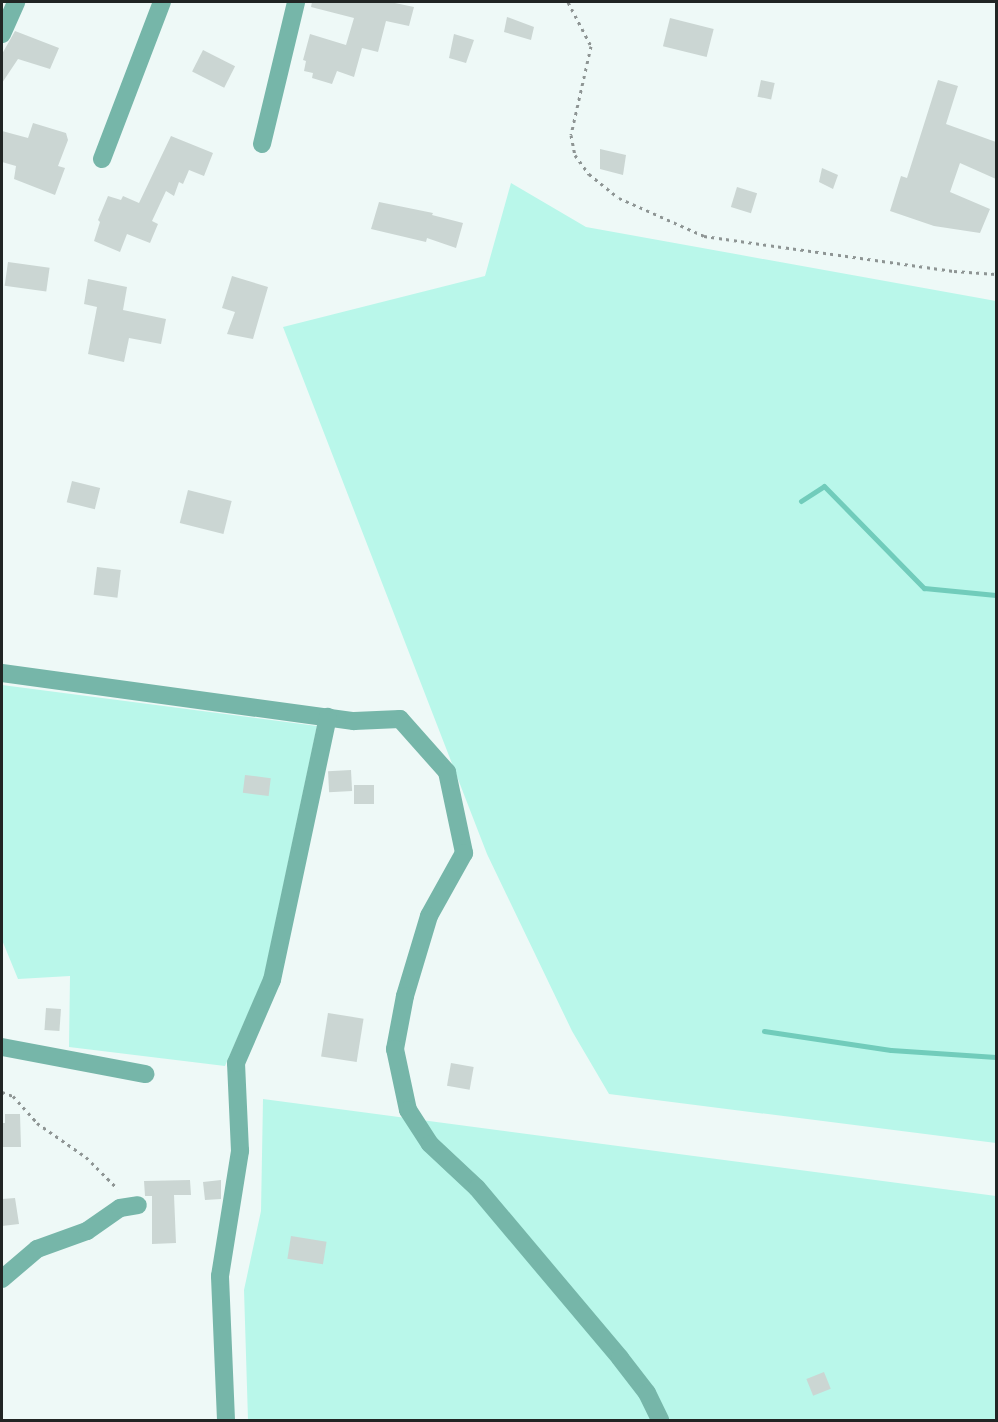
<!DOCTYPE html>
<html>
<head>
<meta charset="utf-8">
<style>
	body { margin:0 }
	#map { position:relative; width:998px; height:1422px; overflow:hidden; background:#eef9f7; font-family:Lato,sans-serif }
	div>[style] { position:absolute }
	.green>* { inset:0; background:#b9f7ea }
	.stream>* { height:5px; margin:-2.5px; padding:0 2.5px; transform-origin:2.5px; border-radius:2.5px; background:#71ccbb }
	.building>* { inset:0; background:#cbd6d3; transform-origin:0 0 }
	.path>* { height:3px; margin-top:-1.5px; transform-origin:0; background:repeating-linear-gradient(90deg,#8e9594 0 3px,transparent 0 7.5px) }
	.minor>* { height:18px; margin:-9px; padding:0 9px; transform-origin:9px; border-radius:9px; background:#76b6a9 }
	span { translate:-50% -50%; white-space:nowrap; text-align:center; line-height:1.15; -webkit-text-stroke:6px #fff; paint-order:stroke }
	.frame { position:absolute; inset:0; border:3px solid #212524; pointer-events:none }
</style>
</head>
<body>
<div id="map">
	<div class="green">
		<div style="clip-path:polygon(511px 183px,586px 227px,996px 301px,996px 1143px,609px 1094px,572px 1031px,487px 854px,283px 327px,485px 276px)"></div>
		<div style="clip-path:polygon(2px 685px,317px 726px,264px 977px,225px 1066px,69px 1047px,70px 976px,18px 979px,2px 940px)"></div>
		<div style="clip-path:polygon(263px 1099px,996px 1196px,996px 1420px,248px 1420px,244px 1290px,261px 1211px)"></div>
	</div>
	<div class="stream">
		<div style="left:801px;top:501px;width:27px;rotate:-33deg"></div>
		<div style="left:824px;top:486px;width:143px;rotate:45.6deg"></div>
		<div style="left:924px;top:588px;width:72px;rotate:5.6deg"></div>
		<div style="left:764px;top:1031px;width:128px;rotate:8.5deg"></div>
		<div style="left:891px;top:1050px;width:105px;rotate:3.8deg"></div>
	</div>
	<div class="building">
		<div style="clip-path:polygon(312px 2px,390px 2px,414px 7px,409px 26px,386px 21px,378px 52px,362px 48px,354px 77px,337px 71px,332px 84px,312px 78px,313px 73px,304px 71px,306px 61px,303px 60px,310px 34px,346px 45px,354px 18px,311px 7px)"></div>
		<div style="clip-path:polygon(507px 17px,534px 27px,531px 40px,504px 32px)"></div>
		<div style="left:670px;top:18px;width:45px;height:29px;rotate:14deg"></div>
		<div style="clip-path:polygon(15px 31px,59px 48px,50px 69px,18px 59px,2px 83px,2px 54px)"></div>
		<div style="clip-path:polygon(454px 34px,474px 40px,466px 63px,449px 58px)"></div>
		<div style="left:203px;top:50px;width:36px;height:24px;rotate:27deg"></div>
		<div style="left:761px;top:80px;width:14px;height:17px;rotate:12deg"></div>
		<div style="clip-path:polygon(938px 80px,958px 86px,946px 124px,996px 142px,996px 179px,960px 163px,950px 192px,990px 209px,980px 233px,934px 226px,890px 211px,901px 176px,907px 178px)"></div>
		<div style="clip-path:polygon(33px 123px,66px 133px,68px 140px,58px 166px,65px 168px,55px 195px,14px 179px,16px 166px,2px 162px,2px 131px,28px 138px)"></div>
		<div style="clip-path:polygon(171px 136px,213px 153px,204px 176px,189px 170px,183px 184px,179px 182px,174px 196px,166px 191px,152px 221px,158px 224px,150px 243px,127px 234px,120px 252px,94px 241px,100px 222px,98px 220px,108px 196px,121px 200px,123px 196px,139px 203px)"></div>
		<div style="clip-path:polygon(600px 149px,626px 155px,623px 175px,600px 169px)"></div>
		<div style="clip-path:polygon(822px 168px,838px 175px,833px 189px,819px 182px)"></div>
		<div style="left:737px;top:187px;width:21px;height:21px;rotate:17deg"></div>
		<div style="clip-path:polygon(379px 202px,433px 213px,432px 215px,463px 223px,456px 248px,427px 238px,426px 242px,371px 229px)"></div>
		<div style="left:8px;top:262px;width:42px;height:24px;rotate:8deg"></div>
		<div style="clip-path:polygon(232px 276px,268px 287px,253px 339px,227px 334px,235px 312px,222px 308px)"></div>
		<div style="clip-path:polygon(88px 279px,127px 287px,123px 310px,166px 319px,161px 344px,129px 338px,124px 362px,88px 354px,97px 307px,84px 304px)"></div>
		<div style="left:72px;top:481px;width:29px;height:22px;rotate:14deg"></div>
		<div style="left:188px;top:490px;width:45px;height:34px;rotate:14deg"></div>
		<div style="left:97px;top:567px;width:24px;height:28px;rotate:7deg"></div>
		<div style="left:351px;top:770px;width:21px;height:23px;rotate:87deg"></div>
		<div style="left:245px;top:775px;width:26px;height:18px;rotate:7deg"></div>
		<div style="left:354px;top:785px;width:20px;height:19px"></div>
		<div style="left:46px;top:1008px;width:15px;height:22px;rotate:4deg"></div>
		<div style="left:328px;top:1013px;width:36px;height:44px;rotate:9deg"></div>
		<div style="left:451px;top:1063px;width:23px;height:23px;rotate:10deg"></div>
		<div style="clip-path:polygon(5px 1114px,20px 1114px,21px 1147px,2px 1147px,2px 1123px,5px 1123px)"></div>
		<div style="clip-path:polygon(190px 1180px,191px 1195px,174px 1195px,176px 1243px,152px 1244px,152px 1196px,145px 1196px,144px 1181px)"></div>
		<div style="clip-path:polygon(221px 1180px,221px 1199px,205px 1200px,203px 1182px)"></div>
		<div style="clip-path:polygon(15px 1198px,19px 1224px,2px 1226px,2px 1199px)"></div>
		<div style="left:291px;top:1236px;width:36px;height:23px;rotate:9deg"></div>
		<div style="left:824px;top:1372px;width:18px;height:19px;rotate:68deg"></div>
	</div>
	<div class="path">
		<div style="left:568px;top:2px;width:50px;rotate:62.4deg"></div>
		<div style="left:591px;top:46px;width:91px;rotate:102.7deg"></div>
		<div style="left:571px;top:135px;width:20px;rotate:79deg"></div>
		<div style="left:575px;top:155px;width:24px;rotate:54deg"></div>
		<div style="left:589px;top:174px;width:38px;rotate:39deg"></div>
		<div style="left:619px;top:198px;width:93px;rotate:24.1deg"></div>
		<div style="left:704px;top:236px;width:252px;rotate:8deg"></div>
		<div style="left:954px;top:271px;width:42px;rotate:4.1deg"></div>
		<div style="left:2px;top:1092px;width:12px;rotate:20deg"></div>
		<div style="left:13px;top:1096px;width:36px;rotate:48deg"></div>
		<div style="left:37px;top:1123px;width:60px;rotate:34.8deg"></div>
		<div style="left:86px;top:1157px;width:45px;rotate:45deg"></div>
	</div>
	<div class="minor">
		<div style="left:2px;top:34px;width:35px;rotate:-66deg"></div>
		<div style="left:262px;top:144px;width:146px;rotate:-76.5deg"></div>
		<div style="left:102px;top:159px;width:168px;rotate:-69.1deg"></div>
		<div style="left:2px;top:673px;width:355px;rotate:7.8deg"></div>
		<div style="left:354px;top:721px;width:46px;rotate:-2.5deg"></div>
		<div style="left:400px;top:719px;width:71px;rotate:48.4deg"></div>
		<div style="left:447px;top:772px;width:83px;rotate:78.1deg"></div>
		<div style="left:464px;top:853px;width:72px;rotate:119.1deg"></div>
		<div style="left:429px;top:916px;width:84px;rotate:106.7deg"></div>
		<div style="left:405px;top:996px;width:54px;rotate:100.7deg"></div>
		<div style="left:395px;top:1049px;width:62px;rotate:78deg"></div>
		<div style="left:408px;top:1110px;width:40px;rotate:57.1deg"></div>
		<div style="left:430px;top:1144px;width:64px;rotate:43.1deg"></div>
		<div style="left:477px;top:1188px;width:222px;rotate:49.9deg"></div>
		<div style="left:620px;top:1358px;width:44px;rotate:52.4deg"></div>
		<div style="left:647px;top:1393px;width:30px;rotate:64deg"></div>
		<div style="left:2px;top:1047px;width:146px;rotate:10.7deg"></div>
		<div style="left:2px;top:1279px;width:46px;rotate:-40.6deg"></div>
		<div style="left:37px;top:1249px;width:53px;rotate:-19.8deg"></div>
		<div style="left:87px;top:1231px;width:40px;rotate:-34.9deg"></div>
		<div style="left:120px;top:1208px;width:18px;rotate:-9deg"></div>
		<div style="left:226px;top:1420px;width:144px;rotate:-92.4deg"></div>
		<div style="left:220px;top:1276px;width:127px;rotate:-80.9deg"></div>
		<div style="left:240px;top:1151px;width:88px;rotate:-92.6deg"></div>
		<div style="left:236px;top:1063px;width:90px;rotate:-66.6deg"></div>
		<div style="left:272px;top:980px;width:269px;rotate:-78deg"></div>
	</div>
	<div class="frame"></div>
</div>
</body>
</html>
